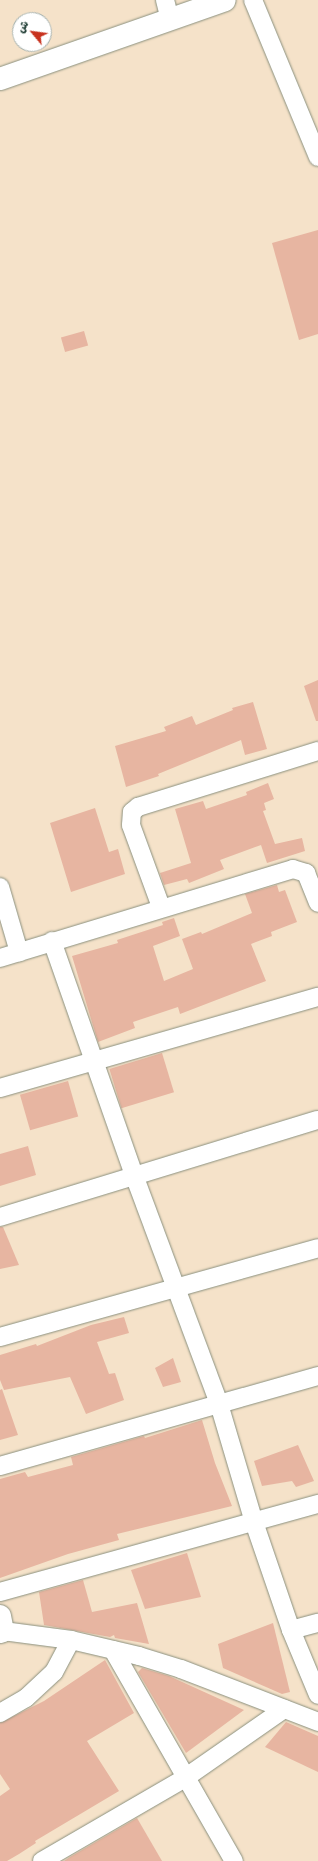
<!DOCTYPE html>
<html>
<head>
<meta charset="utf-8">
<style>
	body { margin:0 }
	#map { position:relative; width:318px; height:1861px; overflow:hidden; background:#f5e2c9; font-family:"Patrick Hand","Playpen Sans Arabic",sans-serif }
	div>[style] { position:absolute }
	.building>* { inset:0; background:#e7b5a1; transform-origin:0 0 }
	.roads { filter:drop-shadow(0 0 1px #8a907e) drop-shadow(0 0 1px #8a907e) }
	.minor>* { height:18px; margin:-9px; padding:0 9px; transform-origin:9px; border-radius:9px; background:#fff }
	.tertiary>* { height:22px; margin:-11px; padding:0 11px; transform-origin:11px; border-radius:11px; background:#fff }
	span { translate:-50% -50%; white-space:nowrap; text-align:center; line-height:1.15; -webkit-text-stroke:3.5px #fff; paint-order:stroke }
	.north { position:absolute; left:12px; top:12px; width:40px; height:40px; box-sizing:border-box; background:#fff; border:1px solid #a5b1ae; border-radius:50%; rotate:299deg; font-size:11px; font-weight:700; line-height:16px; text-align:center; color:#1f3d34 }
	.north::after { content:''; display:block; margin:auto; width:14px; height:18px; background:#c8321e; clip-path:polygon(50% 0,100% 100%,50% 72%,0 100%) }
</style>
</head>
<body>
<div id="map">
	<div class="building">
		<div style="clip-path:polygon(318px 230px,318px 334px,299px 340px,272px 243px)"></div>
		<div style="left:84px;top:331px;width:15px;height:24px;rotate:74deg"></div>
		<div style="clip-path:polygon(318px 680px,318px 721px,316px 721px,304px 686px)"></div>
		<div style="clip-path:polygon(253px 702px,267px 749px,245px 755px,241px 740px,158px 774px,159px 776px,126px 787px,115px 746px,166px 731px,164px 727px,192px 716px,196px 725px,233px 710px,232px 708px)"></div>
		<div style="clip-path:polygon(268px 783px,274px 799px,264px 803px,266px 810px,263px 811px,275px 844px,302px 838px,305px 851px,267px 863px,261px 845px,220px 860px,224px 869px,189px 883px,187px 879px,164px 885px,160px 873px,191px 863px,175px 809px,203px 801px,206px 809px,247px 795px,246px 792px)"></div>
		<div style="clip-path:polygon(95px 808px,109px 852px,118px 849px,125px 874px,71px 892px,50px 823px)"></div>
		<div style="clip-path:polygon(277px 885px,279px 892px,285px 890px,297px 922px,271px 932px,272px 936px,251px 944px,266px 981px,180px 1014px,178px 1007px,133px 1022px,135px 1028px,98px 1042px,72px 956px,118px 943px,117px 940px,163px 925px,162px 922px,174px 918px,180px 936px,153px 946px,164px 981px,193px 969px,182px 939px,201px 932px,202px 934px,252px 913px,245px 894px)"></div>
		<div style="left:162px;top:1053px;width:41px;height:55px;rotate:73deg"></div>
		<div style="left:68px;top:1081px;width:37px;height:50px;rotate:74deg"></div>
		<div style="clip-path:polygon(28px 1146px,36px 1175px,0 1186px,0 1154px)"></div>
		<div style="clip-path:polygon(0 1227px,3px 1227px,19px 1265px,0 1269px)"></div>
		<div style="clip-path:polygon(124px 1317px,129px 1333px,97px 1342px,109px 1374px,115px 1373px,124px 1400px,86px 1414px,70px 1377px,4px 1390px,0 1380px,0 1355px,36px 1344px,37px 1346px,91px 1325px)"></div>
		<div style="clip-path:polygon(173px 1358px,181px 1382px,163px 1387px,155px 1368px)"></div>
		<div style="clip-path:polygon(2px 1389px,18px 1435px,0 1440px,0 1390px)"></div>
		<div style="clip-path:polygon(202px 1420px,215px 1463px,232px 1506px,117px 1534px,119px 1540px,68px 1554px,0 1578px,0 1479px,25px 1472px,28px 1477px,73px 1465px,71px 1457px,144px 1436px,145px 1438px)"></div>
		<div style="clip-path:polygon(298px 1445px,314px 1481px,296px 1487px,292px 1481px,262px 1486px,254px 1461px)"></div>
		<div style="clip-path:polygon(187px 1553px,201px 1597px,145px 1609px,131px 1570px)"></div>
		<div style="clip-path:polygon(83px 1580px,92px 1612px,137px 1603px,149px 1644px,115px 1638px,114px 1635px,110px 1637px,44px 1625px,39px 1592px)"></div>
		<div style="clip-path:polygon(273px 1623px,290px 1692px,282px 1694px,223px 1668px,218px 1644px)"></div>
		<div style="clip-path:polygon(105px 1660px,134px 1713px,87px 1741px,119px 1791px,35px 1841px,36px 1843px,19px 1854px,7px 1861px,0 1861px,0 1796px,10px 1789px,0 1774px,0 1723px,44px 1701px)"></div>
		<div style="clip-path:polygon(142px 1668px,169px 1676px,244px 1710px,186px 1753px,138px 1672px)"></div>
		<div style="clip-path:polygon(286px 1722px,318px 1736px,318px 1772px,265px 1747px)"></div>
		<div style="clip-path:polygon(137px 1818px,162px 1861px,64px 1861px,70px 1857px)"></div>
	</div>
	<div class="roads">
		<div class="minor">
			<div style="left:165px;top:0;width:21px;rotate:76deg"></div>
			<div style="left:253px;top:0;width:170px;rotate:67.5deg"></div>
			<div style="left:0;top:887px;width:68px;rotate:73.7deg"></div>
			<div style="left:161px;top:907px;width:87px;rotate:-110.1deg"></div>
			<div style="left:131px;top:825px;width:13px;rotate:-86deg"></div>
			<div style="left:132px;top:812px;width:8px;rotate:-40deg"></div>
			<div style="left:138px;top:807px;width:189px;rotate:-17.3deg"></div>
			<div style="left:52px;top:941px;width:248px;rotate:70.7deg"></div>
			<div style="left:134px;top:1175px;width:244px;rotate:69.6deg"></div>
			<div style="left:219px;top:1404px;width:123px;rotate:73.5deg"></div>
			<div style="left:254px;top:1522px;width:114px;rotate:71.1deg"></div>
			<div style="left:291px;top:1630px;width:70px;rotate:67.4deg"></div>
			<div style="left:0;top:958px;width:306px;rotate:-16.9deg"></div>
			<div style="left:293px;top:869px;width:14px;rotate:17deg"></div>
			<div style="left:306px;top:873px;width:32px;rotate:68deg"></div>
			<div style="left:0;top:1088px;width:331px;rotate:-16deg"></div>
			<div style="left:0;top:1217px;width:332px;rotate:-17deg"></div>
			<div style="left:0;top:1337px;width:330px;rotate:-15.6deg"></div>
			<div style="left:0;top:1466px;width:330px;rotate:-15.8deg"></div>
			<div style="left:0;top:1592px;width:330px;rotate:-15.5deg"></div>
			<div style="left:291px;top:1630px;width:28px;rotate:-15deg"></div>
			<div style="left:3px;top:1631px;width:69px;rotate:7.5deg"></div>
			<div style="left:71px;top:1640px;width:70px;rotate:13.2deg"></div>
			<div style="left:139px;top:1656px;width:44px;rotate:17.2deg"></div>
			<div style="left:181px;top:1669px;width:147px;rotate:21.1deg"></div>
			<div style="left:113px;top:1650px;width:243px;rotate:60.2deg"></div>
			<div style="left:0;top:1713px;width:30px;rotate:-30deg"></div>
			<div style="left:26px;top:1698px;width:38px;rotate:-43deg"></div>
			<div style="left:54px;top:1672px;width:36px;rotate:-62deg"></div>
			<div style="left:42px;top:1861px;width:165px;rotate:-30.1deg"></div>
			<div style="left:185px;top:1778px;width:121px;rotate:-34.9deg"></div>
		</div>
		<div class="tertiary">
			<div style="left:0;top:79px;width:238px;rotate:-19.3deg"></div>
			<div style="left:0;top:1616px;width:15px;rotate:79deg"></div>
			<div style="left:3px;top:1631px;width:3px;rotate:162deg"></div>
		</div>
	</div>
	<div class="north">ش</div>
</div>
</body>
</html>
